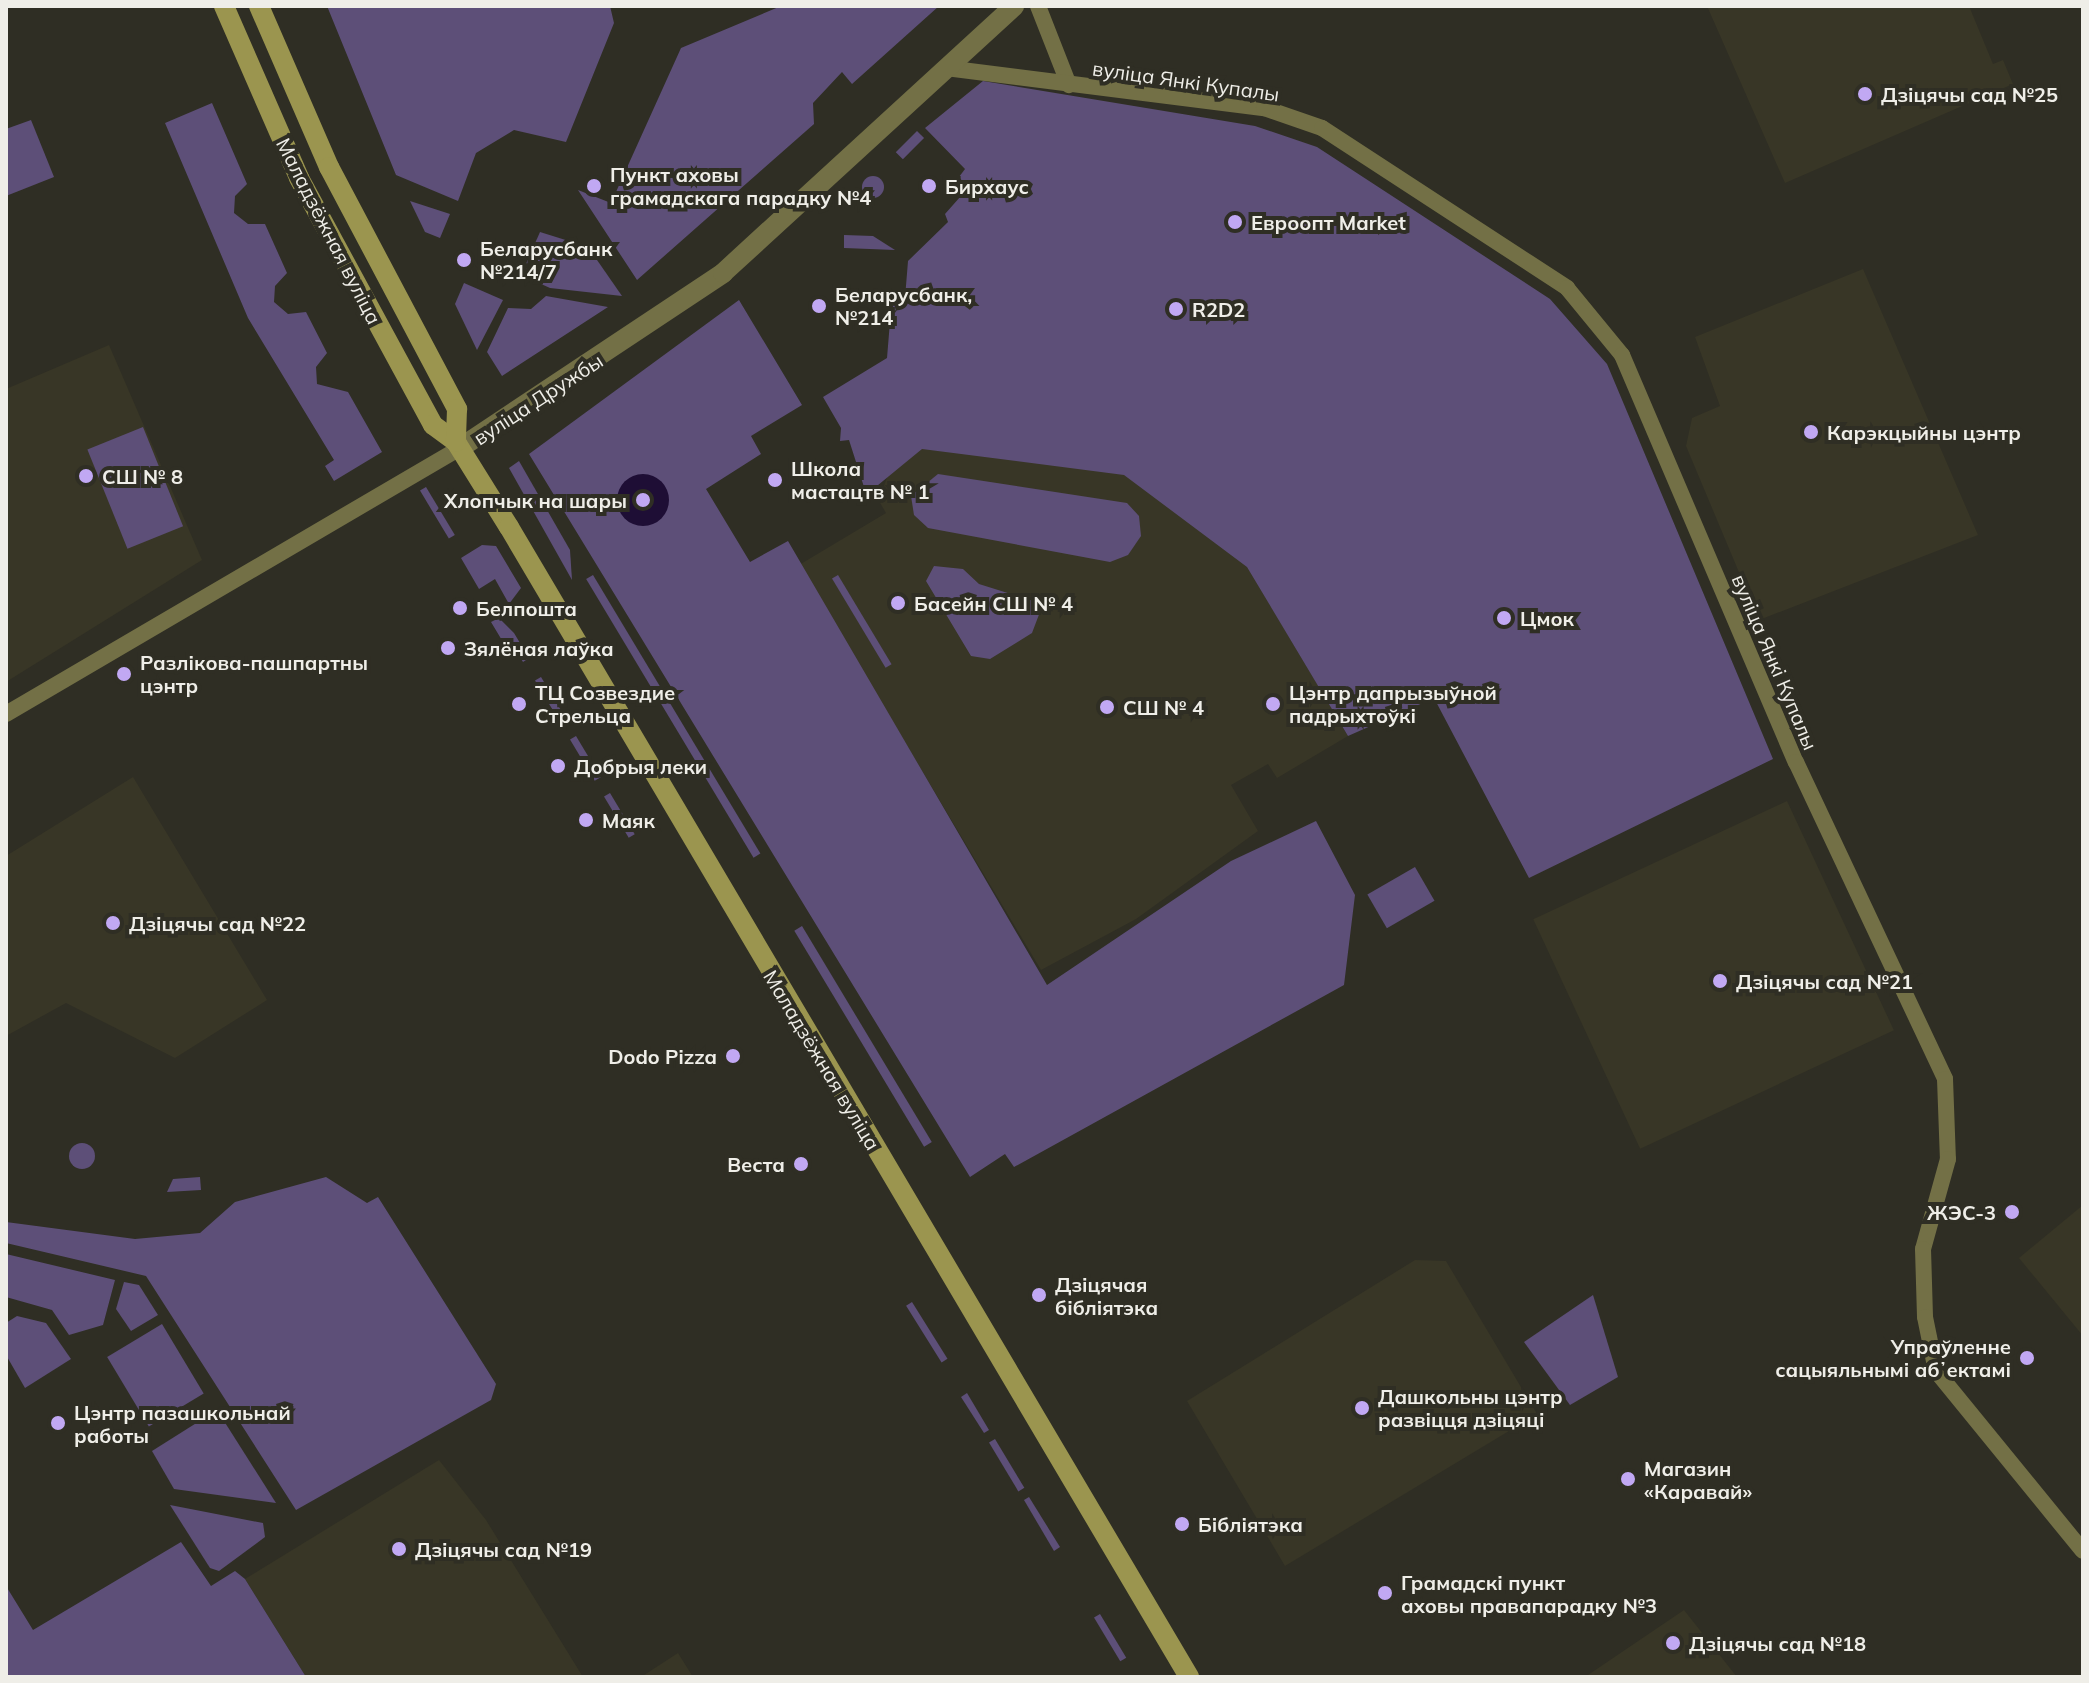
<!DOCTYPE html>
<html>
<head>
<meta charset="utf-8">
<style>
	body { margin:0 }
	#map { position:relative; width:2089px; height:1683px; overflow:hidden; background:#2f2e24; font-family:Mulish,sans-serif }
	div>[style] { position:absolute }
	.built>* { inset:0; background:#383626; transform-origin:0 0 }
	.green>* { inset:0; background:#5d4f78; transform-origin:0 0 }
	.round { border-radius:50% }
	.water>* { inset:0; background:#1e0e35 }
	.minor>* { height:16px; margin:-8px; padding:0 8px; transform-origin:8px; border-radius:8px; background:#737046 }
	.tertiary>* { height:20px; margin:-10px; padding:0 10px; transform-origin:10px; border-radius:10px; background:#737046 }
	.secondary>* { height:20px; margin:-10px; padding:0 10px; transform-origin:10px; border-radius:10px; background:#9b954f }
	.dots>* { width:22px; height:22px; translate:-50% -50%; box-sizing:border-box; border:4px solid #2f2e24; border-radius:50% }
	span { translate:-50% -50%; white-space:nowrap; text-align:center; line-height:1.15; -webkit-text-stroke:8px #2f2e24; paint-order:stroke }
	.street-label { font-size:20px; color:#efeee8 }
	.poi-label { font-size:20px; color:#efeee8; font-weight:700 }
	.left { translate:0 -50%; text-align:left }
	.right { translate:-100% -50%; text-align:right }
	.frame { position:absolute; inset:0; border:8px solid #efeee8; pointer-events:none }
</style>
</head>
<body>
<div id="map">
	<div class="built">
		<div style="clip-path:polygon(1707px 6px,1969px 6px,1993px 64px,2003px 60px,2013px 84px,1785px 183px)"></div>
		<div style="clip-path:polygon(1863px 269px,1978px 535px,1759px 620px,1686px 446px,1692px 418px,1720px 406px,1695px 337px)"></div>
		<div style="clip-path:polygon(109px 345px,202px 560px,6px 682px,6px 389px)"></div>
		<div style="clip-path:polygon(901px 435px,1184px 460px,1348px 736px,1277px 778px,1268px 764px,1231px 785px,1258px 831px,1136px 919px,1041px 970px,799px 565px,886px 513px,879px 501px)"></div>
		<div style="clip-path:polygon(133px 777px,267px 1000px,175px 1058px,66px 1003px,6px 1036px,6px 856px)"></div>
		<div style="left:1787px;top:801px;width:253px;height:280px;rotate:65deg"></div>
		<div style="clip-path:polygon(2083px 1205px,2083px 1336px,2019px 1258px)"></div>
		<div style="clip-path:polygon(1415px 1260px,1446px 1261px,1537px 1414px,1285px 1566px,1187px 1401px)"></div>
		<div style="clip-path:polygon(439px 1460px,486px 1520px,583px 1677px,306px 1677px,245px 1579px)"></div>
		<div style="clip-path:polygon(1684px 1610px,1737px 1677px,1585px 1677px)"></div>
		<div style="clip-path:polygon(678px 1653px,693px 1677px,641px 1677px)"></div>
	</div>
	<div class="green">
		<div style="clip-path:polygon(327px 6px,610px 6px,614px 23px,566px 142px,514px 130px,476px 153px,458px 201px,396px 175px)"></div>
		<div style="clip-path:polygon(781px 6px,939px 6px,852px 84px,842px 72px,813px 103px,814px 124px,637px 280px,578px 190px,611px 203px,681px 48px)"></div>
		<div style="clip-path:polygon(983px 81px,1255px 126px,1317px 147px,1550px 299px,1607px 364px,1773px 759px,1529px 878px,1434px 698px,1348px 736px,1247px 567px,1124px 475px,922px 449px,872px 490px,864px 487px,849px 440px,840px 441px,841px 428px,823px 397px,887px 358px,892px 297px,905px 298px,908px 261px,948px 222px,945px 214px,968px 188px,959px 177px,965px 169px,925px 128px)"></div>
		<div style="clip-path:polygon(212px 103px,247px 184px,235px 196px,234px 213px,248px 224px,265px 224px,287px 273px,275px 286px,274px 302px,288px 314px,306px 312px,327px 353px,316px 367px,317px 384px,348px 392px,382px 452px,334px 481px,325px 466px,334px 460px,248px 318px,165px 123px)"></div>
		<div style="clip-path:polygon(31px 120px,54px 177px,6px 196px,6px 129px)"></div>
		<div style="left:917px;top:131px;width:10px;height:30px;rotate:45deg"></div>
		<div class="round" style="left:862px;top:176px;width:22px;height:22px"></div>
		<div style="clip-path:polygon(410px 201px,450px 214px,440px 238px,425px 232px)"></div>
		<div style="clip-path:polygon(540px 232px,588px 247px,622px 296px,550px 288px,521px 275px)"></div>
		<div style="clip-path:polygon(844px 235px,873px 236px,895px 250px,844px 248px)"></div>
		<div style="clip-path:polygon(464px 283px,503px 300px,477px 350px,455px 304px)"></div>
		<div style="clip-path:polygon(546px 296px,608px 307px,502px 376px,487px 352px,508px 308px,531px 309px)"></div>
		<div style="clip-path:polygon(739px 300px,802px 405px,751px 436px,761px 454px,706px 489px,750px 562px,788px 541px,1047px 985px,1231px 861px,1316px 821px,1355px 895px,1344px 985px,1014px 1167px,1005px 1154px,970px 1177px,529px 454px)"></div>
		<div style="left:143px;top:427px;width:107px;height:60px;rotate:68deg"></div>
		<div style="clip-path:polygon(519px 461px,570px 550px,572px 580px,509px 468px)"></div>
		<div style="clip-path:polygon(938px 474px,1127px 503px,1139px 516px,1141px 536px,1128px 555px,1110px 562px,928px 528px,914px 515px,911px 496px)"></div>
		<div style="left:426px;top:487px;width:56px;height:7px;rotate:59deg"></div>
		<div style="clip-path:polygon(482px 545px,496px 546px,521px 588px,509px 604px,495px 579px,479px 589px,461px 558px)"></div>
		<div style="clip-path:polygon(934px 566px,963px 569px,979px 584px,1043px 604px,1032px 633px,990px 659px,971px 656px,926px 581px)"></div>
		<div style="left:593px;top:575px;width:325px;height:8px;rotate:59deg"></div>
		<div style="left:838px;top:575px;width:104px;height:7px;rotate:59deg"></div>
		<div style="clip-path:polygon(499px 618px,514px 633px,529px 658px,523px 662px,512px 644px,506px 647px,491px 622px)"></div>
		<div style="left:541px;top:677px;width:49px;height:7px;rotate:59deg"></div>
		<div style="left:576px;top:736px;width:48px;height:7px;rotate:59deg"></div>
		<div style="left:610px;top:793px;width:48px;height:7px;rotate:59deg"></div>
		<div style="left:1415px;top:867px;width:39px;height:55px;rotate:60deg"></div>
		<div style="left:802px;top:926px;width:252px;height:9px;rotate:59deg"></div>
		<div class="round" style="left:69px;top:1143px;width:26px;height:26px"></div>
		<div style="clip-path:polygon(200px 1177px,201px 1190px,167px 1192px,173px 1179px)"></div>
		<div style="clip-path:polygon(326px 1177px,367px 1203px,378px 1197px,496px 1384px,491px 1400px,296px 1510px,146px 1276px,6px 1243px,6px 1222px,135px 1239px,200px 1233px,235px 1202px)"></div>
		<div style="clip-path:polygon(6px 1254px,115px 1280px,103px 1325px,69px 1335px,52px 1310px,6px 1297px)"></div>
		<div style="clip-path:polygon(124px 1282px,139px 1285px,158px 1315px,131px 1331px,116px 1309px)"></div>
		<div style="clip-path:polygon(1593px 1295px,1618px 1377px,1570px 1405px,1524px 1342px)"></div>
		<div style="left:912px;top:1302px;width:67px;height:7px;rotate:58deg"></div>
		<div style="clip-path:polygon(17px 1316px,46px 1323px,71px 1359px,25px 1388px,6px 1355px,6px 1323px)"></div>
		<div style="left:162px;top:1324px;width:81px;height:64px;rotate:59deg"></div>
		<div style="clip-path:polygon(967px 1393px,989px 1430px,984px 1433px,961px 1397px)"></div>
		<div style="clip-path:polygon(217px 1410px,276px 1503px,174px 1489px,152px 1451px)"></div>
		<div style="left:995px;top:1439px;width:57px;height:7px;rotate:59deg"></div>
		<div style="clip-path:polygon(1029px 1497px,1060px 1547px,1054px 1551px,1024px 1500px)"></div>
		<div style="clip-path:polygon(170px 1505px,263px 1523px,265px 1537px,219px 1571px,210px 1568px)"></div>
		<div style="clip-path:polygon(181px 1542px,211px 1586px,235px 1571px,245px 1579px,306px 1677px,6px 1677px,6px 1586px,33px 1630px)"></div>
		<div style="left:1100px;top:1614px;width:51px;height:7px;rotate:59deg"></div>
	</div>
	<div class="water">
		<div class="round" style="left:617px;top:474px;width:52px;height:52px"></div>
	</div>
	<div class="minor">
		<div style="left:1038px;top:6px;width:85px;rotate:68.6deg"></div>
		<div style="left:946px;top:68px;width:321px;rotate:7.2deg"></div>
		<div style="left:1264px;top:108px;width:61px;rotate:19deg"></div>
		<div style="left:1322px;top:128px;width:293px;rotate:33.1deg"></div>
		<div style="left:1567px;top:288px;width:87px;rotate:50.6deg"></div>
		<div style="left:1622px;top:355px;width:443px;rotate:66.9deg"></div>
		<div style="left:1796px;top:762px;width:350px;rotate:64.8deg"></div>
		<div style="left:1945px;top:1079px;width:80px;rotate:87.9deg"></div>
		<div style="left:1948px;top:1159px;width:93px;rotate:105.5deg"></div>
		<div style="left:1923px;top:1249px;width:68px;rotate:88.3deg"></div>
		<div style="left:1925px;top:1317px;width:55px;rotate:78.5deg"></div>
		<div style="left:1936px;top:1371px;width:232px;rotate:50.8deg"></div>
		<div style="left:6px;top:714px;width:526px;rotate:-30.37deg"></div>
	</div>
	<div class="tertiary">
		<div style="left:460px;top:448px;width:316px;rotate:-33.6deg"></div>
		<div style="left:723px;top:273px;width:395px;rotate:-42.5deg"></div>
	</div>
	<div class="secondary">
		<div style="left:224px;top:6px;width:188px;rotate:66.4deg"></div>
		<div style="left:299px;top:178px;width:281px;rotate:61.5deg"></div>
		<div style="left:433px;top:425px;width:29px;rotate:36deg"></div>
		<div style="left:456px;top:442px;width:100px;rotate:58.1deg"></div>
		<div style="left:509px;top:527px;width:1336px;rotate:59.4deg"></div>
		<div style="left:259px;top:6px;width:176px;rotate:66.5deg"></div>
		<div style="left:329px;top:167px;width:274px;rotate:62.1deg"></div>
		<div style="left:457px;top:409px;width:33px;rotate:92deg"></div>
	</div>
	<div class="dots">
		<div style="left:1865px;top:94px;background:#c1a8f3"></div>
		<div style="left:594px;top:186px;background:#c1a8f3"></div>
		<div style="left:929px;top:186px;background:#c1a8f3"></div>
		<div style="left:1235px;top:222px;background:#c1a8f3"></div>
		<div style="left:464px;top:260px;background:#c1a8f3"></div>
		<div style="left:819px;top:306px;background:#c1a8f3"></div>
		<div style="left:1176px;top:309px;background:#c1a8f3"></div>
		<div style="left:1811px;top:432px;background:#c1a8f3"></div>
		<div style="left:86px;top:476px;background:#c1a8f3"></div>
		<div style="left:775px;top:480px;background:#c1a8f3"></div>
		<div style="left:643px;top:500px;background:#c1a8f3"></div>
		<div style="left:898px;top:603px;background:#c1a8f3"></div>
		<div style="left:460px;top:608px;background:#c1a8f3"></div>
		<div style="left:1504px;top:618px;background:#c1a8f3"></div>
		<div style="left:448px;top:648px;background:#c1a8f3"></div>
		<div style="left:124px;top:674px;background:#c1a8f3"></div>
		<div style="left:519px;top:704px;background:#c1a8f3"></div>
		<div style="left:1273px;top:704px;background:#c1a8f3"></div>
		<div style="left:1107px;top:707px;background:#c1a8f3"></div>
		<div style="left:558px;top:766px;background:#c1a8f3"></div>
		<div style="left:586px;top:820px;background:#c1a8f3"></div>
		<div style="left:113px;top:923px;background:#c1a8f3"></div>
		<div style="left:1720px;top:981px;background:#c1a8f3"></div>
		<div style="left:733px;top:1056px;background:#c1a8f3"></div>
		<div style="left:801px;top:1164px;background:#c1a8f3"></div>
		<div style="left:2012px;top:1212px;background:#c1a8f3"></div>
		<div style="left:1039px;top:1295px;background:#c1a8f3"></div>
		<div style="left:2027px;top:1358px;background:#c1a8f3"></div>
		<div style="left:1362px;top:1408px;background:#c1a8f3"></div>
		<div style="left:58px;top:1423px;background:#c1a8f3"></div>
		<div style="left:1628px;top:1479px;background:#c1a8f3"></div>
		<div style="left:1182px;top:1524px;background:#c1a8f3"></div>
		<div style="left:399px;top:1549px;background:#c1a8f3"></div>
		<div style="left:1385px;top:1593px;background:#c1a8f3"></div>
		<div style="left:1673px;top:1643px;background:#c1a8f3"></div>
	</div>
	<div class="street-label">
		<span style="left:1186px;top:81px;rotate:8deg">вуліца Янкі Купалы</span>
		<span style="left:329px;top:231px;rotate:63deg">Маладзёжная вуліца</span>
		<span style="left:538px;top:399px;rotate:-33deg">вуліца Дружбы</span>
		<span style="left:1775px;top:662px;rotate:67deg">вуліца Янкі Купалы</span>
		<span style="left:822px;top:1060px;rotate:59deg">Маладзёжная вуліца</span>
	</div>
	<div class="poi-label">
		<span class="left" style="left:1881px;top:94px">Дзіцячы сад №25</span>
		<span class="left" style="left:610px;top:186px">Пункт аховы<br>грамадскага парадку №4</span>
		<span class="left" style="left:945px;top:186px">Бирхаус</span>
		<span class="left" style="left:1251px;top:222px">Евроопт Market</span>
		<span class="left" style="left:480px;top:260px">Беларусбанк<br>№214/7</span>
		<span class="left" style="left:835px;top:306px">Беларусбанк,<br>№214</span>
		<span class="left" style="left:1192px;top:309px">R2D2</span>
		<span class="left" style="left:1827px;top:432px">Карэкцыйны цэнтр</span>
		<span class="left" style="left:791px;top:480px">Школа<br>мастацтв № 1</span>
		<span class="left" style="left:102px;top:476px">СШ № 8</span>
		<span class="right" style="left:627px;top:500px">Хлопчык на шары</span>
		<span class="left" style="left:914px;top:603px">Басейн СШ № 4</span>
		<span class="left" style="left:476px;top:608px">Белпошта</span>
		<span class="left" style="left:1520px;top:618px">Цмок</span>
		<span class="left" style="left:464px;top:648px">Зялёная лаўка</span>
		<span class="left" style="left:140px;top:674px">Разлікова-пашпартны<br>цэнтр</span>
		<span class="left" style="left:535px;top:704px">ТЦ Созвездие<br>Стрельца</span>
		<span class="left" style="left:1289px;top:704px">Цэнтр дапрызыўной<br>падрыхтоўкі</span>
		<span class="left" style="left:1123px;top:707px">СШ № 4</span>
		<span class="left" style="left:574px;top:766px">Добрыя леки</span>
		<span class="left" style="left:602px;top:820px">Маяк</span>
		<span class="left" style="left:129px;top:923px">Дзіцячы сад №22</span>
		<span class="left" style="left:1736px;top:981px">Дзіцячы сад №21</span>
		<span class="right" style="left:717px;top:1056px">Dodo Pizza</span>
		<span class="right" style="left:785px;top:1164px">Веста</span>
		<span class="right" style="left:1996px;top:1212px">ЖЭС-3</span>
		<span class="left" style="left:1055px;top:1296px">Дзіцячая<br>бібліятэка</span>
		<span class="right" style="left:2011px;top:1358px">Упраўленне<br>сацыяльнымі абʼектамі</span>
		<span class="left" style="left:1378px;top:1408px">Дашкольны цэнтр<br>развіцця дзіцяці</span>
		<span class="left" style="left:74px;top:1424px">Цэнтр пазашкольнай<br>работы</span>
		<span class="left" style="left:1644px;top:1480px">Магазин<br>«Каравай»</span>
		<span class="left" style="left:1198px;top:1524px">Бібліятэка</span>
		<span class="left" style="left:415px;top:1549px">Дзіцячы сад №19</span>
		<span class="left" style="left:1401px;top:1594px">Грамадскі пункт<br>аховы правапарадку №3</span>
		<span class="left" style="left:1689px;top:1643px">Дзіцячы сад №18</span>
	</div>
	<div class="frame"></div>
</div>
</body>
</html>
